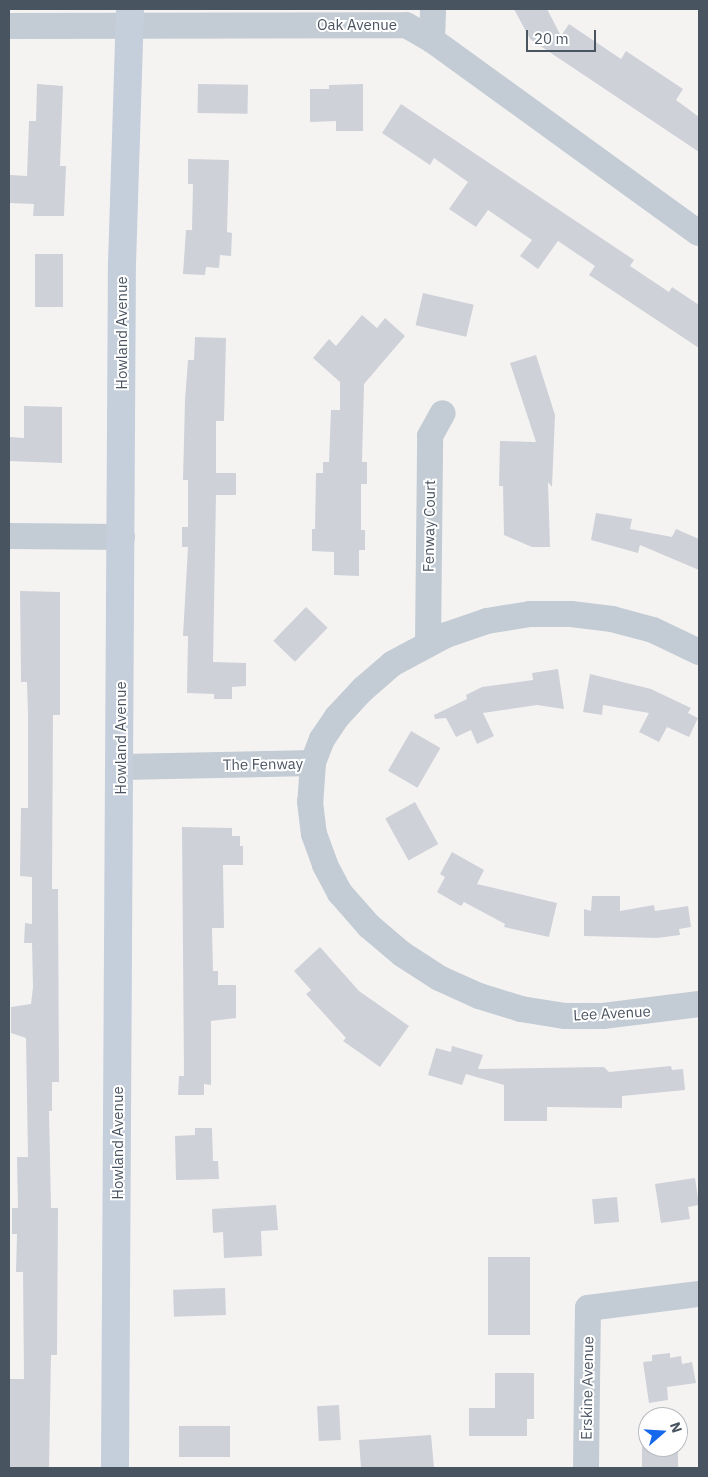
<!DOCTYPE html>
<html>
<head>
<meta charset="utf-8">
<style>
	body { margin:0 }
	#map { position:relative; width:708px; height:1477px; overflow:hidden; background:#f5f3f2; font-family:"IBM Plex Sans",sans-serif }
	div>[style] { position:absolute }
	.building>* { inset:0; background:#ced1d8; transform-origin:0 0 }
	.street>* { height:26px; margin:-13px; padding:0 13px; transform-origin:13px; border-radius:13px; background:#c3ccd4 }
	.secondary>* { height:28px; margin:-14px; padding:0 14px; transform-origin:14px; border-radius:14px; background:#c5cedb }
	span { translate:-50% -50%; white-space:nowrap; text-align:center; line-height:1.15; -webkit-text-stroke:4px #fff; paint-order:stroke }
	.street-label { font-size:15px; color:#495461 }
	.frame { position:absolute; inset:0; border:10px solid #495461; pointer-events:none }
	.north { position:absolute; left:638px; top:1407px; width:50px; height:50px; box-sizing:border-box; background:#fff; border:1px solid #b6bbc0; border-radius:50%; rotate:71deg; font-size:14px; font-weight:700; line-height:20px; text-align:center; color:#495461 }
	.north::after { content:''; display:block; margin:auto; width:18px; height:22px; background:#1567ec; clip-path:polygon(50% 0,100% 100%,50% 72%,0 100%) }
	.scale { position:absolute; left:526px; top:30px; width:70px; height:22px; box-sizing:border-box; border:2px solid #495461; border-top:0; padding-left:6px; font-size:15px; line-height:18px; white-space:nowrap; color:#495461; -webkit-text-stroke:4px #fff; paint-order:stroke }
</style>
</head>
<body>
<div id="map">
	<div class="building">
		<div style="clip-path:polygon(514px 9px,547px 9px,561px 36px,569px 24px,621px 59px,626px 51px,683px 89px,676px 100px,699px 117px,699px 152px,530px 39px)"></div>
		<div style="clip-path:polygon(37px 84px,63px 86px,60px 166px,66px 166px,64px 216px,33px 216px,34px 204px,9px 203px,10px 175px,27px 176px,29px 121px,36px 121px)"></div>
		<div style="left:198px;top:84px;width:50px;height:29px;rotate:1deg"></div>
		<div style="clip-path:polygon(363px 84px,363px 131px,336px 131px,336px 121px,310px 122px,310px 89px,329px 89px,329px 85px)"></div>
		<div style="clip-path:polygon(401px 104px,634px 260px,630px 266px,669px 292px,672px 287px,699px 305px,699px 348px,589px 275px,595px 266px,558px 241px,538px 269px,520px 256px,532px 240px,488px 210px,476px 227px,449px 209px,468px 182px,434px 158px,430px 165px,382px 133px)"></div>
		<div style="clip-path:polygon(188px 159px,229px 160px,227px 232px,232px 233px,231px 256px,220px 255px,219px 268px,206px 267px,205px 275px,183px 274px,186px 230px,192px 230px,193px 184px,188px 184px)"></div>
		<div style="left:35px;top:254px;width:28px;height:53px"></div>
		<div style="left:423px;top:293px;width:52px;height:33px;rotate:13deg"></div>
		<div style="clip-path:polygon(362px 315px,377px 328px,385px 318px,405px 336px,364px 384px,362px 462px,367px 462px,367px 484px,361px 484px,361px 530px,365px 530px,365px 550px,359px 550px,359px 576px,334px 575px,334px 552px,312px 551px,312px 529px,315px 529px,316px 473px,323px 473px,323px 462px,329px 462px,331px 410px,340px 410px,340px 382px,313px 358px,329px 339px,336px 346px)"></div>
		<div style="clip-path:polygon(195px 337px,226px 338px,224px 421px,216px 421px,216px 473px,236px 473px,236px 495px,216px 495px,213px 662px,246px 663px,246px 686px,232px 687px,232px 699px,214px 699px,214px 694px,187px 693px,188px 636px,183px 636px,188px 547px,182px 547px,182px 527px,188px 527px,188px 480px,183px 480px,185px 400px,188px 360px,194px 360px)"></div>
		<div style="clip-path:polygon(536px 355px,555px 415px,552px 487px,548px 482px,550px 547px,532px 547px,504px 535px,503px 486px,499px 486px,500px 441px,536px 442px,510px 363px)"></div>
		<div style="clip-path:polygon(24px 406px,62px 407px,62px 463px,9px 461px,9px 437px,24px 438px)"></div>
		<div style="clip-path:polygon(596px 513px,632px 519px,630px 529px,672px 537px,676px 529px,699px 539px,699px 570px,640px 545px,638px 553px,591px 540px)"></div>
		<div style="clip-path:polygon(20px 591px,60px 592px,60px 715px,53px 715px,52px 889px,58px 889px,59px 1082px,52px 1082px,52px 1111px,49px 1111px,51px 1208px,58px 1208px,57px 1355px,51px 1355px,49px 1468px,9px 1468px,9px 1379px,24px 1379px,23px 1272px,16px 1272px,17px 1234px,12px 1234px,12px 1208px,18px 1208px,17px 1157px,28px 1157px,26px 1038px,11px 1033px,11px 1007px,31px 1004px,33px 987px,32px 943px,24px 943px,25px 923px,32px 924px,32px 877px,20px 876px,21px 808px,28px 808px,28px 714px,27px 682px,21px 682px)"></div>
		<div style="left:306px;top:607px;width:30px;height:47px;rotate:44deg"></div>
		<div style="clip-path:polygon(558px 669px,564px 709px,537px 705px,483px 713px,494px 736px,477px 744px,471px 730px,456px 737px,446px 718px,435px 719px,434px 715px,467px 699px,466px 695px,482px 687px,533px 680px,532px 673px)"></div>
		<div style="clip-path:polygon(590px 674px,651px 689px,691px 708px,688px 713px,698px 718px,689px 737px,667px 727px,659px 742px,639px 732px,649px 713px,603px 705px,602px 715px,583px 712px)"></div>
		<div style="left:411px;top:731px;width:34px;height:46px;rotate:30deg"></div>
		<div style="left:415px;top:802px;width:48px;height:34px;rotate:61deg"></div>
		<div style="clip-path:polygon(182px 827px,232px 828px,232px 836px,240px 836px,240px 846px,243px 846px,243px 865px,223px 865px,224px 928px,212px 928px,213px 971px,218px 971px,218px 985px,236px 985px,236px 1018px,211px 1021px,211px 1085px,204px 1084px,204px 1095px,178px 1095px,179px 1076px,184px 1076px)"></div>
		<div style="clip-path:polygon(452px 852px,484px 870px,477px 884px,557px 903px,549px 937px,504px 927px,505px 924px,464px 902px,461px 906px,437px 892px,445px 877px,440px 874px)"></div>
		<div style="clip-path:polygon(592px 896px,620px 896px,620px 911px,654px 905px,655px 911px,688px 906px,691px 927px,679px 929px,680px 935px,657px 938px,584px 936px,584px 909px,591px 911px)"></div>
		<div style="clip-path:polygon(320px 947px,359px 991px,409px 1026px,380px 1067px,343px 1041px,346px 1038px,306px 994px,311px 990px,294px 971px)"></div>
		<div style="clip-path:polygon(452px 1046px,483px 1055px,478px 1069px,604px 1067px,609px 1072px,671px 1066px,672px 1070px,683px 1069px,685px 1090px,622px 1096px,622px 1108px,547px 1107px,547px 1121px,504px 1121px,504px 1085px,466px 1074px,462px 1085px,428px 1075px,436px 1048px,451px 1052px)"></div>
		<div style="clip-path:polygon(195px 1128px,212px 1128px,213px 1161px,218px 1161px,219px 1179px,176px 1180px,175px 1136px,195px 1135px)"></div>
		<div style="clip-path:polygon(695px 1178px,699px 1205px,688px 1207px,690px 1219px,661px 1223px,655px 1184px)"></div>
		<div style="left:617px;top:1197px;width:25px;height:25px;rotate:85deg"></div>
		<div style="clip-path:polygon(276px 1205px,278px 1230px,261px 1231px,262px 1256px,224px 1258px,223px 1232px,213px 1233px,212px 1209px)"></div>
		<div style="left:488px;top:1257px;width:42px;height:78px"></div>
		<div style="left:225px;top:1288px;width:27px;height:52px;rotate:88deg"></div>
		<div style="clip-path:polygon(670px 1353px,670px 1358px,681px 1356px,682px 1364px,692px 1362px,696px 1383px,667px 1387px,668px 1400px,649px 1403px,643px 1362px,652px 1361px,652px 1355px)"></div>
		<div style="clip-path:polygon(495px 1373px,534px 1373px,534px 1419px,527px 1419px,527px 1436px,469px 1436px,469px 1408px,495px 1408px)"></div>
		<div style="left:339px;top:1405px;width:35px;height:22px;rotate:87deg"></div>
		<div style="left:230px;top:1426px;width:31px;height:51px;rotate:90deg"></div>
		<div style="clip-path:polygon(431px 1435px,434px 1468px,361px 1468px,359px 1440px)"></div>
		<div style="left:642px;top:1447px;width:36px;height:21px"></div>
	</div>
	<div class="street">
		<div style="left:9px;top:26px;width:397px;rotate:-0.1deg"></div>
		<div style="left:406px;top:25px;width:30px;rotate:30deg"></div>
		<div style="left:432px;top:40px;width:329px;rotate:35.9deg"></div>
		<div style="left:432px;top:40px;width:31px;rotate:-88deg"></div>
		<div style="left:9px;top:536px;width:113px;rotate:0.5deg"></div>
		<div style="left:428px;top:643px;width:207px;rotate:-89.4deg"></div>
		<div style="left:430px;top:436px;width:26px;rotate:-61deg"></div>
		<div style="left:699px;top:652px;width:51px;rotate:-154.4deg"></div>
		<div style="left:653px;top:630px;width:42px;rotate:-165deg"></div>
		<div style="left:612px;top:619px;width:41px;rotate:-173deg"></div>
		<div style="left:571px;top:614px;width:41px;rotate:180deg"></div>
		<div style="left:530px;top:614px;width:44px;rotate:170.8deg"></div>
		<div style="left:487px;top:621px;width:43px;rotate:161.1deg"></div>
		<div style="left:446px;top:635px;width:61px;rotate:151.8deg"></div>
		<div style="left:392px;top:664px;width:38px;rotate:139deg"></div>
		<div style="left:363px;top:689px;width:38px;rotate:133deg"></div>
		<div style="left:337px;top:717px;width:27px;rotate:124deg"></div>
		<div style="left:322px;top:739px;width:26px;rotate:111deg"></div>
		<div style="left:313px;top:763px;width:39px;rotate:94deg"></div>
		<div style="left:310px;top:802px;width:32px;rotate:83deg"></div>
		<div style="left:314px;top:834px;width:33px;rotate:70deg"></div>
		<div style="left:325px;top:865px;width:32px;rotate:62deg"></div>
		<div style="left:340px;top:893px;width:44px;rotate:48.7deg"></div>
		<div style="left:369px;top:926px;width:43px;rotate:40.3deg"></div>
		<div style="left:402px;top:954px;width:44px;rotate:33deg"></div>
		<div style="left:439px;top:978px;width:44px;rotate:24.2deg"></div>
		<div style="left:479px;top:996px;width:44px;rotate:17.2deg"></div>
		<div style="left:521px;top:1009px;width:45px;rotate:9deg"></div>
		<div style="left:565px;top:1016px;width:38px"></div>
		<div style="left:603px;top:1016px;width:97px;rotate:-7.1deg"></div>
		<div style="left:121px;top:767px;width:192px;rotate:-1.2deg"></div>
		<div style="left:586px;top:1468px;width:160px;rotate:-89.3deg"></div>
		<div style="left:588px;top:1308px;width:112px;rotate:-7.2deg"></div>
	</div>
	<div class="secondary">
		<div style="left:115px;top:1468px;width:1204px;rotate:-89.67deg"></div>
		<div style="left:122px;top:264px;width:255px;rotate:-88.2deg"></div>
	</div>
	<div class="street-label">
		<span style="left:357px;top:25px">Oak Avenue</span>
		<span style="left:122px;top:333px;rotate:-90deg">Howland Avenue</span>
		<span style="left:429px;top:526px;rotate:-89deg">Fenway Court</span>
		<span style="left:121px;top:738px;rotate:-90deg">Howland Avenue</span>
		<span style="left:263px;top:764px;rotate:-1deg">The Fenway</span>
		<span style="left:612px;top:1013px;rotate:-3deg">Lee Avenue</span>
		<span style="left:118px;top:1143px;rotate:-90deg">Howland Avenue</span>
		<span style="left:587px;top:1388px;rotate:-89deg">Erskine Avenue</span>
	</div>
	<div class="frame"></div>
	<div class="north">N</div>
	<div class="scale">20 m</div>
</div>
</body>
</html>
